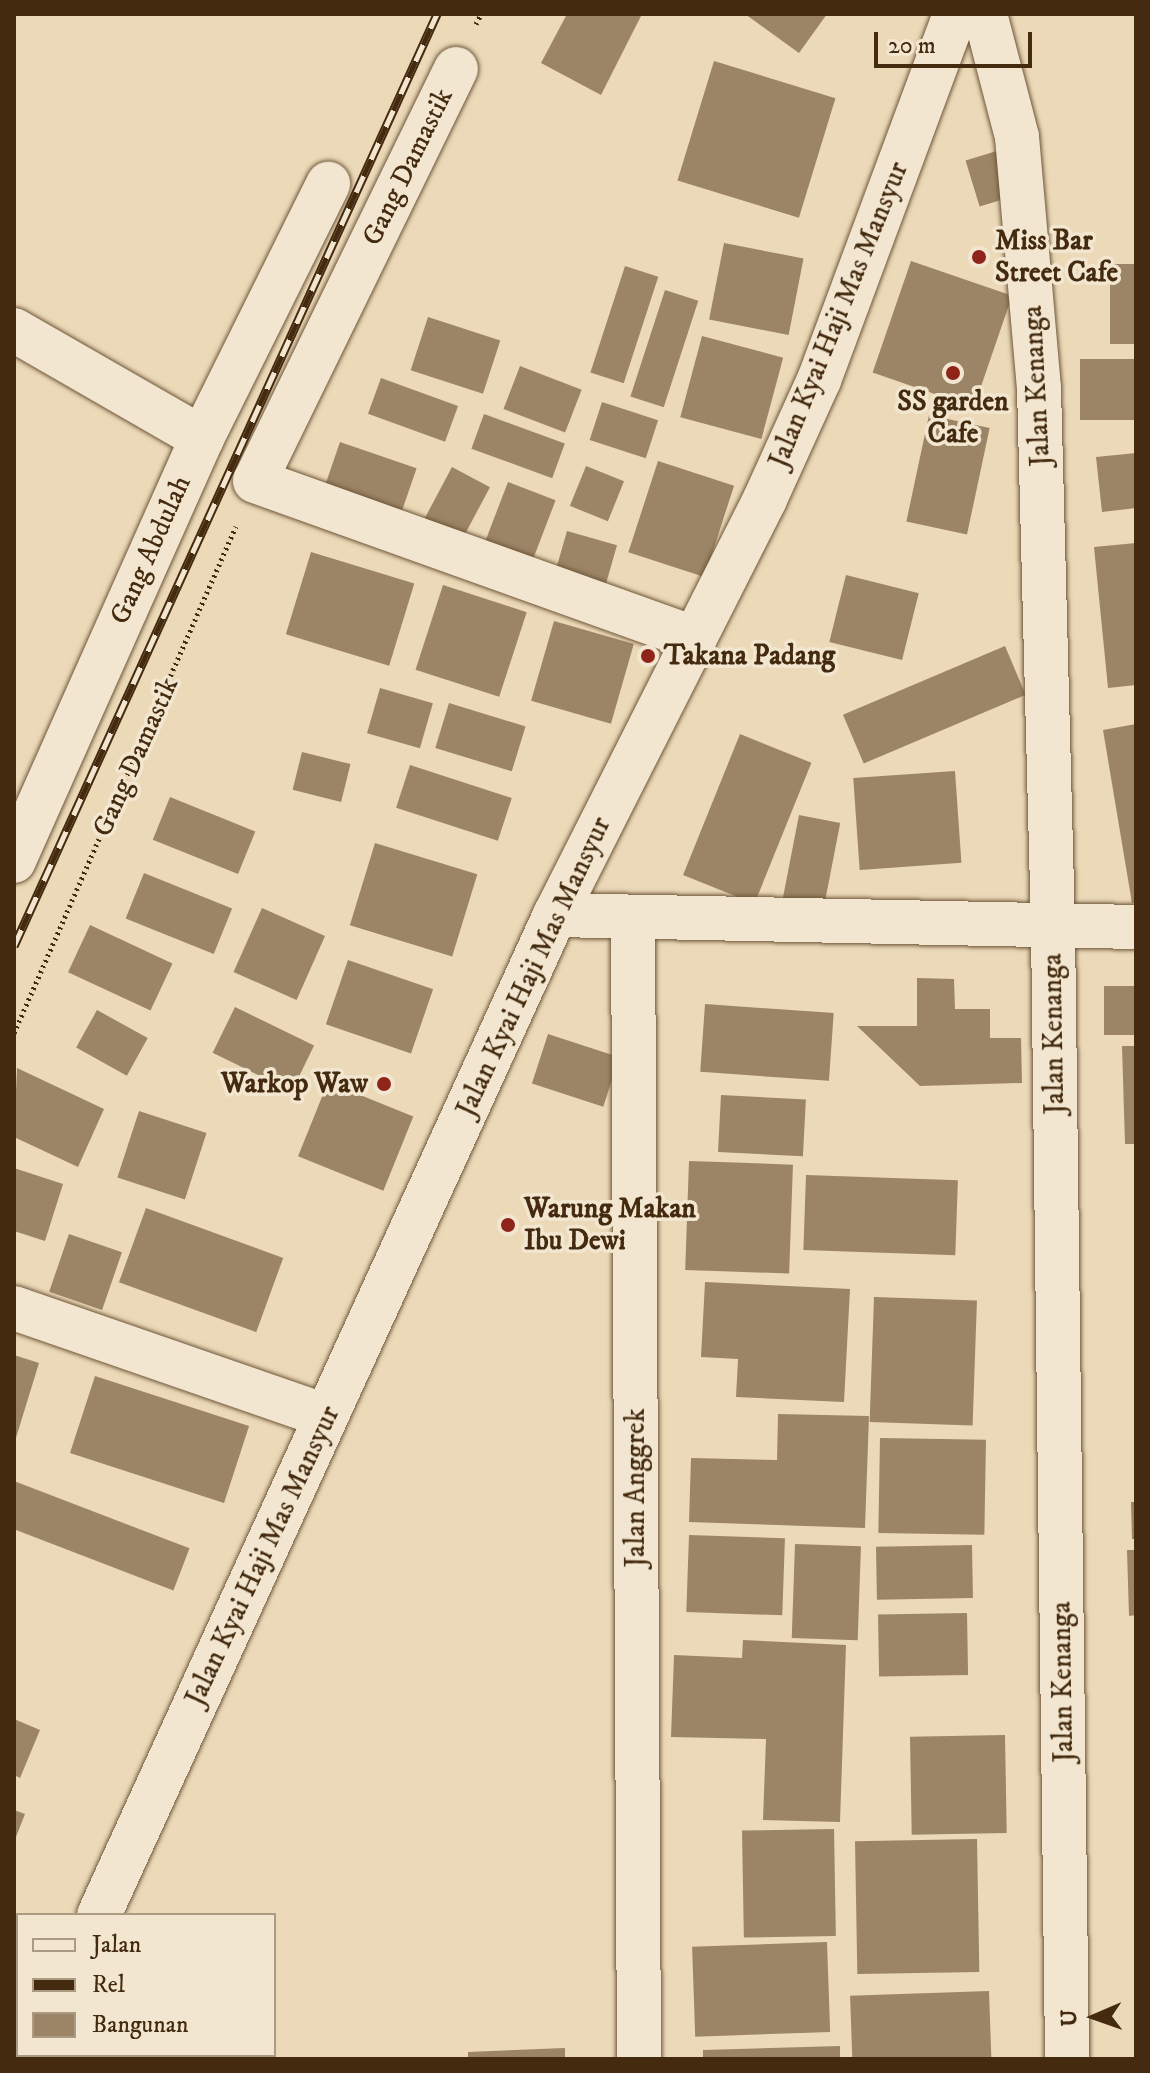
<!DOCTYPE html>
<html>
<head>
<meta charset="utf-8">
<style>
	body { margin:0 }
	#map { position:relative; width:1150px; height:2073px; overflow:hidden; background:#ebd9b8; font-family:"IM FELL DW Pica",serif }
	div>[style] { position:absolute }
	.building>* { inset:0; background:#9b8566; transform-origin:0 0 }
	.path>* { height:5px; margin-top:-2.5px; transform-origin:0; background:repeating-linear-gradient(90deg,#442a0e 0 2px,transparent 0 6px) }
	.roads { filter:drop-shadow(0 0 2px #6e5638) drop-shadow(0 0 2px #6e5638) }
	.minor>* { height:44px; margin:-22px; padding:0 22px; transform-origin:22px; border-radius:22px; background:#f2e6d1 }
	.rail>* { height:9px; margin-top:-4.5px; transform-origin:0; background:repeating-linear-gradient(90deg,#f2e6d1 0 18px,#442a0e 0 36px); box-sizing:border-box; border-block:2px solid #442a0e }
	.dots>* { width:22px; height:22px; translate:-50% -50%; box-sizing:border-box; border:4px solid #f2e6d1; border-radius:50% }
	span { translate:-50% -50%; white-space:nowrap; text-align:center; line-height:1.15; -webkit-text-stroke:7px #f2e6d1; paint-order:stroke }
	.street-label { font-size:28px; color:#442a0e }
	.poi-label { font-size:28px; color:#442a0e; font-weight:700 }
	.left { translate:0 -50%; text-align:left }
	.right { translate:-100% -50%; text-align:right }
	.frame { position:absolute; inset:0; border:16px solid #442a0e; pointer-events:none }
	.legend { position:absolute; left:16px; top:1913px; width:260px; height:144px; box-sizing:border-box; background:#f2e6d1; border:2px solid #ac9b83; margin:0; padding:10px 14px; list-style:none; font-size:24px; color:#442a0e }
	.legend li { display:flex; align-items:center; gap:16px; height:40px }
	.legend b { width:40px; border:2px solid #ac9b83 }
	.north { position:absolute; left:1054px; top:1977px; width:80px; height:80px; -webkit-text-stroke:6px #f2e6d1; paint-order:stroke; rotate:268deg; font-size:22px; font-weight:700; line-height:32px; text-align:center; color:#442a0e }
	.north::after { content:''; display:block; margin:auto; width:28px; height:36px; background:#442a0e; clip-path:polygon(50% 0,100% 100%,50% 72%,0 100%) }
	.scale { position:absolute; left:874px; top:32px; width:158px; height:36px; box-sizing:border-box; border:4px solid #442a0e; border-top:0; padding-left:10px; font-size:24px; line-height:28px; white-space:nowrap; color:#442a0e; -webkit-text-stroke:6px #f2e6d1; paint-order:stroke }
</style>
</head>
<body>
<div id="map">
	<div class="building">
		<div style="clip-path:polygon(567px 14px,642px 14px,601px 95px,541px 63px)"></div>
		<div style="clip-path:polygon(745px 14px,827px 14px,799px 53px)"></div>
		<div style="left:714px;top:61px;width:127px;height:125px;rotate:17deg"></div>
		<div style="left:1000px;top:150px;width:48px;height:36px;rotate:73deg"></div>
		<div style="left:724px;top:243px;width:81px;height:78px;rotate:11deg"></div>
		<div style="left:911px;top:261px;width:107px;height:118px;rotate:19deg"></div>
		<div style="left:1136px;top:264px;width:80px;height:26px;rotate:90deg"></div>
		<div style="left:625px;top:266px;width:35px;height:112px;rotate:18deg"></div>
		<div style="left:665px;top:290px;width:35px;height:112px;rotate:18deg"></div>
		<div style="left:428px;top:317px;width:76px;height:56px;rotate:18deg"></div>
		<div style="left:702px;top:336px;width:84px;height:84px;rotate:15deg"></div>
		<div style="left:1136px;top:359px;width:61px;height:56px;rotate:90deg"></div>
		<div style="left:520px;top:366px;width:66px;height:46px;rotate:21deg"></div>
		<div style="left:381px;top:378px;width:82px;height:38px;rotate:20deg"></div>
		<div style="left:602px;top:402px;width:59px;height:40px;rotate:18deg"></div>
		<div style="left:484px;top:414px;width:86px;height:37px;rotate:20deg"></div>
		<div style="left:929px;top:415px;width:62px;height:109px;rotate:12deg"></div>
		<div style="left:340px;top:442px;width:81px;height:46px;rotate:19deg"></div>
		<div style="clip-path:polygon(1136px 453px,1136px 508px,1102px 512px,1096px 457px)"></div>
		<div style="left:658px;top:461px;width:80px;height:96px;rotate:18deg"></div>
		<div style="left:586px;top:466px;width:41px;height:43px;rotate:22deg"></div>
		<div style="left:452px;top:467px;width:43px;height:62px;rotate:28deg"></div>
		<div style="left:508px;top:482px;width:51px;height:69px;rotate:21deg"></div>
		<div style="left:567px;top:531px;width:52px;height:42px;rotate:16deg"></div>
		<div style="clip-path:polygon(1136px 543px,1136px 685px,1108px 688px,1094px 547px)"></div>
		<div style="left:311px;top:552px;width:108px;height:86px;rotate:17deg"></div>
		<div style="left:846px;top:575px;width:75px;height:69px;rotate:14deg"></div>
		<div style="left:443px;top:585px;width:88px;height:89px;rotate:18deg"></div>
		<div style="left:554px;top:621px;width:83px;height:83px;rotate:16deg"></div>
		<div style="left:1005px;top:646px;width:53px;height:176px;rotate:67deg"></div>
		<div style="left:380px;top:688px;width:55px;height:47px;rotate:16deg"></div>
		<div style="left:449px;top:703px;width:80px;height:47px;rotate:17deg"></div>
		<div style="clip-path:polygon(1136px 724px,1136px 902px,1132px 903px,1103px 730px)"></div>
		<div style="left:740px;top:734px;width:77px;height:152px;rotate:22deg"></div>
		<div style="left:302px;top:752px;width:50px;height:39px;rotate:14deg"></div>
		<div style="left:410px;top:765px;width:107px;height:45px;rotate:18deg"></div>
		<div style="left:955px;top:771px;width:92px;height:102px;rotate:86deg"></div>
		<div style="left:170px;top:797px;width:92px;height:46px;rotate:22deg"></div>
		<div style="left:799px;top:815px;width:42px;height:87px;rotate:11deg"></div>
		<div style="left:375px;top:843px;width:107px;height:86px;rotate:17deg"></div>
		<div style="left:144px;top:873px;width:95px;height:49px;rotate:22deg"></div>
		<div style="left:262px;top:908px;width:69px;height:70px;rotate:24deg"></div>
		<div style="left:90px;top:925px;width:91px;height:52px;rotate:25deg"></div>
		<div style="left:348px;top:960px;width:90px;height:68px;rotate:19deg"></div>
		<div style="clip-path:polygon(917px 978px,954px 979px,955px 1009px,990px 1009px,990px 1038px,1021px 1038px,1022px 1083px,920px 1086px,857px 1026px,917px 1026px)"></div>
		<div style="left:1136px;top:986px;width:49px;height:32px;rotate:90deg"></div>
		<div style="left:705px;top:1004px;width:129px;height:68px;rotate:4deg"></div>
		<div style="left:235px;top:1007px;width:88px;height:51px;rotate:26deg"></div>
		<div style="left:97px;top:1010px;width:58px;height:43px;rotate:29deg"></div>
		<div style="left:548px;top:1034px;width:75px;height:52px;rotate:18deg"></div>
		<div style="clip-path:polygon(1122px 1046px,1136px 1046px,1136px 1144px,1125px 1144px)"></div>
		<div style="clip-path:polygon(17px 1068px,104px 1109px,78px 1167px,14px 1137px)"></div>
		<div style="left:328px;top:1082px;width:92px;height:80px;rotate:22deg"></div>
		<div style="left:721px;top:1095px;width:85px;height:57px;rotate:3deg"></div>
		<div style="left:139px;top:1111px;width:71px;height:70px;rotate:18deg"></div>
		<div style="left:689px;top:1161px;width:104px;height:109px;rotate:2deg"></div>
		<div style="clip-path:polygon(14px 1168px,63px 1184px,45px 1241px,14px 1231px)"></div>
		<div style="left:806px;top:1175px;width:152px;height:75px;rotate:2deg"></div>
		<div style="left:146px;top:1208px;width:146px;height:79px;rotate:20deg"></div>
		<div style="left:69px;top:1234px;width:56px;height:61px;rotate:19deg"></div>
		<div style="clip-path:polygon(705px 1282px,850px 1289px,844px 1402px,736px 1397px,738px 1359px,701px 1357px)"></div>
		<div style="left:874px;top:1297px;width:103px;height:125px;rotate:2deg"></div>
		<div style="clip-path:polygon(14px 1355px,39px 1363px,15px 1441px,14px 1441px)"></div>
		<div style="left:95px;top:1376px;width:162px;height:81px;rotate:18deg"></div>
		<div style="clip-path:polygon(778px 1414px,869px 1416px,865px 1528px,689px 1522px,691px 1458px,777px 1460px)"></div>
		<div style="left:880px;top:1438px;width:106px;height:95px;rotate:1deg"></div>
		<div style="left:14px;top:1481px;width:188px;height:45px;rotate:21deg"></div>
		<div style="clip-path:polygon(1131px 1502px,1136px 1502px,1136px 1539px,1132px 1539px)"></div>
		<div style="left:689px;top:1535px;width:96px;height:77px;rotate:2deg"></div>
		<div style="left:795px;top:1544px;width:66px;height:94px;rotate:2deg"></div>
		<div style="left:972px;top:1545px;width:53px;height:96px;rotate:89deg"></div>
		<div style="clip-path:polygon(1127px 1550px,1136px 1550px,1136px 1615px,1129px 1616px)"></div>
		<div style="left:967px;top:1613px;width:62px;height:89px;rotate:89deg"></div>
		<div style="clip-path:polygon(743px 1640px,846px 1645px,840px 1822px,763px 1820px,766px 1739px,671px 1737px,674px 1655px,742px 1658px)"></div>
		<div style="clip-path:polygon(14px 1719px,40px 1730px,20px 1778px,14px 1775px)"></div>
		<div style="left:1005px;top:1735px;width:98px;height:95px;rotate:89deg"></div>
		<div style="clip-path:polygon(14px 1810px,25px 1814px,14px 1842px)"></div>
		<div style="left:834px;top:1829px;width:107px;height:92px;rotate:89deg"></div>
		<div style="left:977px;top:1839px;width:133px;height:122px;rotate:89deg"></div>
		<div style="left:827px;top:1942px;width:90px;height:135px;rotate:88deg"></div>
		<div style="left:989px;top:1991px;width:68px;height:139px;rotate:88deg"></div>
		<div style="clip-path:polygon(840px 2046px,840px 2059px,703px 2059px,703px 2050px)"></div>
		<div style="clip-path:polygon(565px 2048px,565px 2059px,468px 2059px,468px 2052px)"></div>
	</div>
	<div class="path">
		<div style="left:476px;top:24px;width:11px;rotate:-63deg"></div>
		<div style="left:14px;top:1033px;width:553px;rotate:-66.35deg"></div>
	</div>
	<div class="roads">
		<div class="minor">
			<div style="left:985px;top:14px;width:127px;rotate:75.4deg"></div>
			<div style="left:1017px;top:137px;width:252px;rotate:85deg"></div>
			<div style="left:1039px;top:388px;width:538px;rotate:88.51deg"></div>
			<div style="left:1053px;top:926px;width:1133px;rotate:89.29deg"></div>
			<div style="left:456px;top:69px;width:458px;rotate:116deg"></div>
			<div style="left:255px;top:481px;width:466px;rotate:19.7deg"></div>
			<div style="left:14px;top:330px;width:217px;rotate:29.9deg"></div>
			<div style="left:202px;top:438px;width:463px;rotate:114deg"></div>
			<div style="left:202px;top:438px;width:284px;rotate:-63.6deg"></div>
			<div style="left:555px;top:915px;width:581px;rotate:1.18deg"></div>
			<div style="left:633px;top:917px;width:1142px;rotate:89.7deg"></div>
			<div style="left:14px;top:1308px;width:330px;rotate:19.1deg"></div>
			<div style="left:99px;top:1915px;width:1099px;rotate:-65.49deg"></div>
			<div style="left:555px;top:915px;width:466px;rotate:-63.2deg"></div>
			<div style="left:765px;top:499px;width:131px;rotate:-65.6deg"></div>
			<div style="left:819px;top:380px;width:390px;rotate:-69.6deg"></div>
			<div style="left:33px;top:2059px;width:4px;rotate:-63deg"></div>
		</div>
	</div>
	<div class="rail">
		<div style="left:14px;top:946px;width:1024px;rotate:-65.59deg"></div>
	</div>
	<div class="dots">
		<div style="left:979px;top:257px;background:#8f2418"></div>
		<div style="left:953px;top:373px;background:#8f2418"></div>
		<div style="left:648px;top:656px;background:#8f2418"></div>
		<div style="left:384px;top:1084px;background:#8f2418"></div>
		<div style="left:508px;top:1225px;background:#8f2418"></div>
	</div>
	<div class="street-label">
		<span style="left:408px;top:167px;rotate:-64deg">Gang Damastik</span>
		<span style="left:839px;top:315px;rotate:-68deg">Jalan Kyai Haji Mas Mansyur</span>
		<span style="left:1037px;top:386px;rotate:-93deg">Jalan Kenanga</span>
		<span style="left:151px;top:550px;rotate:-66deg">Gang Abdulah</span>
		<span style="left:136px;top:757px;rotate:-66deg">Gang Damastik</span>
		<span style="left:534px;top:967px;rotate:-65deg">Jalan Kyai Haji Mas Mansyur</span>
		<span style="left:1054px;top:1034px;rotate:-91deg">Jalan Kenanga</span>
		<span style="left:636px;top:1488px;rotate:-90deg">Jalan Anggrek</span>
		<span style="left:263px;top:1556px;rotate:-65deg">Jalan Kyai Haji Mas Mansyur</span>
		<span style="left:1063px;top:1682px;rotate:-91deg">Jalan Kenanga</span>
	</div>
	<div class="poi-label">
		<span class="left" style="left:995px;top:257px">Miss Bar<br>Street Cafe</span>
		<span style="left:953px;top:418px">SS garden<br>Cafe</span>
		<span class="left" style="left:664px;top:656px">Takana Padang</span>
		<span class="right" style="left:368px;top:1084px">Warkop Waw</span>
		<span class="left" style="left:524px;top:1225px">Warung Makan<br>Ibu Dewi</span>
	</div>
	<div class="frame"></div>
	<ul class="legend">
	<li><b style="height:10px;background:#f2e6d1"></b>Jalan</li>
	<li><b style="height:10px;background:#442a0e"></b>Rel</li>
	<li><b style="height:22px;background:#9b8566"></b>Bangunan</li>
	</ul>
	<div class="north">U</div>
	<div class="scale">20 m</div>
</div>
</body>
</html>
